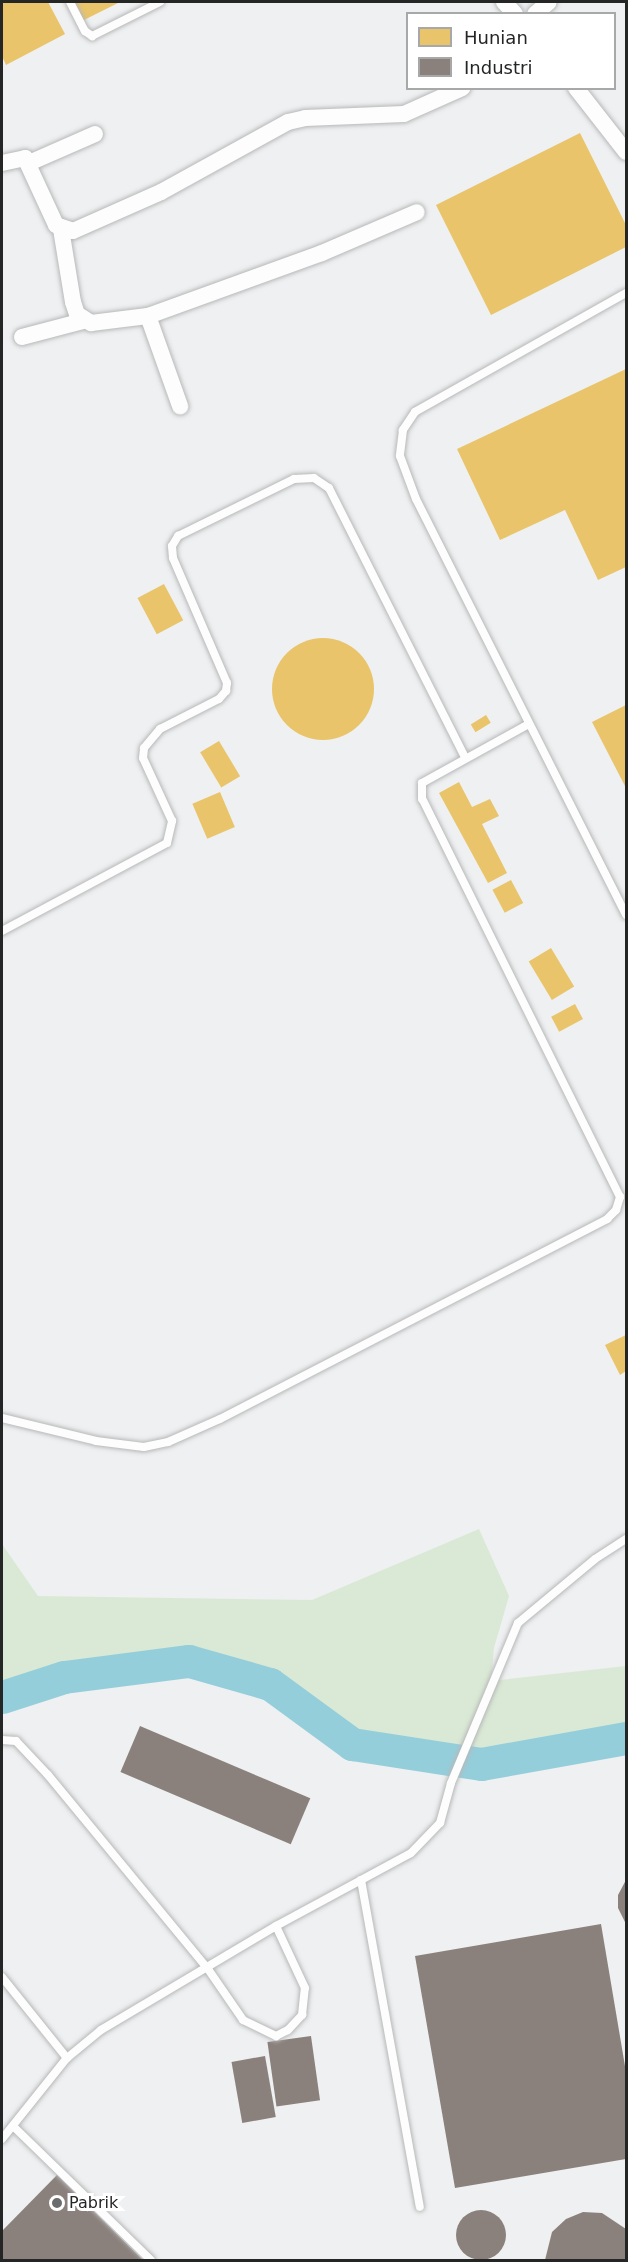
<!DOCTYPE html>
<html>
<head>
<meta charset="utf-8">
<style>
	body { margin:0 }
	#map { position:relative; width:628px; height:2262px; overflow:hidden; background:#eff0f1; font-family:"DejaVu Sans",sans-serif }
	div>[style] { position:absolute }
	.green>* { inset:0; background:#dae9d5 }
	.homes>* { inset:0; background:#e9c46a; transform-origin:0 0 }
	.round { border-radius:50% }
	.industry>* { inset:0; background:#8a817c; transform-origin:0 0 }
	.river>* { height:33px; margin:-16.5px; padding:0 16.5px; transform-origin:16.5px; border-radius:16.5px; background:#95cedb }
	.roads { filter:drop-shadow(0 0 2px #b7b8b9) drop-shadow(0 0 2px #b7b8b9) }
	.lane>* { height:8px; margin:-4px; padding:0 4px; transform-origin:4px; border-radius:4px; background:#fdfdfd }
	.street>* { height:16px; margin:-8px; padding:0 8px; transform-origin:8px; border-radius:8px; background:#fdfdfd }
	.dots>* { width:16px; height:16px; translate:-50% -50%; box-sizing:border-box; border:3px solid #fff; border-radius:50% }
	span { translate:-50% -50%; white-space:nowrap; text-align:center; line-height:1.15; -webkit-text-stroke:6px #fff; paint-order:stroke }
	.poi-label { font-size:16px; color:#242525 }
	.left { translate:0 -50%; text-align:left }
	.frame { position:absolute; inset:0; border:3px solid #242525; pointer-events:none }
	.legend { position:absolute; left:406px; top:12px; width:210px; height:78px; box-sizing:border-box; background:#fff; border:2px solid #a7a8a8; margin:0; padding:8px 10px; list-style:none; font-size:18px; color:#242525 }
	.legend li { display:flex; align-items:center; gap:12px; height:30px }
	.legend b { width:30px; border:2px solid #a7a8a8 }
</style>
</head>
<body>
<div id="map">
	<div class="green">
		<div style="clip-path:polygon(479px 1529px,509px 1596px,494px 1648px,491px 1681px,626px 1666px,626px 1738px,481px 1764px,352px 1744px,270px 1684px,189px 1661px,64px 1677px,2px 1697px,2px 1544px,38px 1596px,312px 1600px)"></div>
	</div>
	<div class="homes">
		<div style="clip-path:polygon(2px 2px,48px 2px,65px 34px,6px 65px,2px 56px)"></div>
		<div style="clip-path:polygon(71px 2px,120px 2px,82px 21px)"></div>
		<div style="clip-path:polygon(580px 133px,626px 225px,626px 247px,491px 315px,436px 205px)"></div>
		<div style="clip-path:polygon(626px 369px,626px 567px,598px 580px,565px 510px,500px 540px,457px 449px)"></div>
		<div style="left:164px;top:584px;width:41px;height:30px;rotate:62deg"></div>
		<div class="round" style="left:272px;top:638px;width:102px;height:102px"></div>
		<div style="clip-path:polygon(626px 705px,626px 788px,592px 722px)"></div>
		<div style="left:486px;top:715px;width:9px;height:18px;rotate:58deg"></div>
		<div style="left:219px;top:741px;width:41px;height:22px;rotate:59deg"></div>
		<div style="clip-path:polygon(459px 782px,472px 807px,490px 799px,499px 816px,482px 824px,507px 873px,488px 883px,439px 793px)"></div>
		<div style="left:220px;top:792px;width:38px;height:30px;rotate:67deg"></div>
		<div style="left:511px;top:880px;width:26px;height:21px;rotate:62deg"></div>
		<div style="left:551px;top:948px;width:45px;height:26px;rotate:59deg"></div>
		<div style="left:575px;top:1004px;width:17px;height:27px;rotate:62deg"></div>
		<div style="clip-path:polygon(626px 1335px,626px 1371px,620px 1375px,605px 1345px)"></div>
	</div>
	<div class="industry">
		<div style="left:140px;top:1726px;width:185px;height:50px;rotate:23deg"></div>
		<div style="clip-path:polygon(626px 1880px,626px 1924px,618px 1908px,618px 1895px)"></div>
		<div style="clip-path:polygon(601px 1924px,626px 2072px,626px 2159px,455px 2188px,415px 1956px)"></div>
		<div style="left:311px;top:2036px;width:65px;height:44px;rotate:82deg"></div>
		<div style="left:265px;top:2056px;width:62px;height:34px;rotate:80deg"></div>
		<div style="clip-path:polygon(57px 2175px,143px 2260px,2px 2260px,2px 2231px)"></div>
		<div class="round" style="left:456px;top:2210px;width:50px;height:50px"></div>
		<div style="clip-path:polygon(583px 2212px,602px 2213px,626px 2229px,626px 2260px,545px 2260px,552px 2232px,566px 2219px)"></div>
	</div>
	<div class="river">
		<div style="left:2px;top:1697px;width:65px;rotate:-17.9deg"></div>
		<div style="left:64px;top:1677px;width:126px;rotate:-7.3deg"></div>
		<div style="left:189px;top:1661px;width:84px;rotate:15.9deg"></div>
		<div style="left:270px;top:1684px;width:102px;rotate:36.2deg"></div>
		<div style="left:352px;top:1744px;width:131px;rotate:8.8deg"></div>
		<div style="left:481px;top:1764px;width:147px;rotate:-10.2deg"></div>
	</div>
	<div class="roads">
		<div class="lane">
			<div style="left:70px;top:2px;width:33px;rotate:63deg"></div>
			<div style="left:85px;top:31px;width:9px;rotate:36deg"></div>
			<div style="left:92px;top:36px;width:76px;rotate:-26.6deg"></div>
			<div style="left:626px;top:293px;width:242px;rotate:150.6deg"></div>
			<div style="left:415px;top:412px;width:22px;rotate:124deg"></div>
			<div style="left:403px;top:430px;width:26px;rotate:97deg"></div>
			<div style="left:400px;top:456px;width:46px;rotate:69.6deg"></div>
			<div style="left:416px;top:499px;width:466px;rotate:63.2deg"></div>
			<div style="left:2px;top:931px;width:187px;rotate:-28.1deg"></div>
			<div style="left:167px;top:843px;width:23px;rotate:-77deg"></div>
			<div style="left:172px;top:821px;width:69px;rotate:-114.7deg"></div>
			<div style="left:143px;top:758px;width:10px;rotate:-84deg"></div>
			<div style="left:144px;top:748px;width:25px;rotate:-50deg"></div>
			<div style="left:160px;top:729px;width:66px;rotate:-27deg"></div>
			<div style="left:219px;top:699px;width:11px;rotate:-49deg"></div>
			<div style="left:226px;top:691px;width:8px;rotate:-83deg"></div>
			<div style="left:227px;top:683px;width:136px;rotate:-113.4deg"></div>
			<div style="left:173px;top:558px;width:12px;rotate:-95deg"></div>
			<div style="left:172px;top:546px;width:12px;rotate:-59deg"></div>
			<div style="left:178px;top:536px;width:129px;rotate:-26.2deg"></div>
			<div style="left:294px;top:479px;width:20px;rotate:-3deg"></div>
			<div style="left:314px;top:478px;width:18px;rotate:34deg"></div>
			<div style="left:329px;top:488px;width:301px;rotate:63.2deg"></div>
			<div style="left:2px;top:1418px;width:97px;rotate:13.7deg"></div>
			<div style="left:96px;top:1441px;width:48px;rotate:7.1deg"></div>
			<div style="left:144px;top:1447px;width:25px;rotate:-12deg"></div>
			<div style="left:168px;top:1442px;width:57px;rotate:-23.9deg"></div>
			<div style="left:220px;top:1419px;width:436px;rotate:-27.3deg"></div>
			<div style="left:607px;top:1219px;width:13px;rotate:-45deg"></div>
			<div style="left:616px;top:1210px;width:14px;rotate:-73deg"></div>
			<div style="left:620px;top:1197px;width:445px;rotate:-116.4deg"></div>
			<div style="left:422px;top:799px;width:16px;rotate:-90deg"></div>
			<div style="left:422px;top:783px;width:122px;rotate:-28.9deg"></div>
			<div style="left:2px;top:1740px;width:14px;rotate:4deg"></div>
			<div style="left:16px;top:1741px;width:47px;rotate:46.7deg"></div>
			<div style="left:48px;top:1775px;width:251px;rotate:50.5deg"></div>
			<div style="left:208px;top:1969px;width:62px;rotate:55.5deg"></div>
			<div style="left:243px;top:2020px;width:37px;rotate:26deg"></div>
			<div style="left:276px;top:2036px;width:13px;rotate:-27deg"></div>
			<div style="left:288px;top:2030px;width:21px;rotate:-47deg"></div>
			<div style="left:302px;top:2015px;width:27px;rotate:-84deg"></div>
			<div style="left:305px;top:1988px;width:68px;rotate:-115.1deg"></div>
			<div style="left:361px;top:1880px;width:332px;rotate:79.8deg"></div>
			<div style="left:2px;top:1977px;width:104px;rotate:51.3deg"></div>
			<div style="left:14px;top:2127px;width:191px;rotate:44.2deg"></div>
			<div style="left:2px;top:2139px;width:104px;rotate:-51.3deg"></div>
			<div style="left:67px;top:2058px;width:44px;rotate:-39.5deg"></div>
			<div style="left:101px;top:2030px;width:204px;rotate:-30.7deg"></div>
			<div style="left:276px;top:1926px;width:153px;rotate:-28.4deg"></div>
			<div style="left:411px;top:1853px;width:42px;rotate:-46deg"></div>
			<div style="left:440px;top:1823px;width:41px;rotate:-74.6deg"></div>
			<div style="left:451px;top:1783px;width:173px;rotate:-67.3deg"></div>
			<div style="left:518px;top:1623px;width:100px;rotate:-39.7deg"></div>
			<div style="left:595px;top:1559px;width:37px;rotate:-33deg"></div>
		</div>
		<div class="street">
			<div style="left:504px;top:2px;width:16px;rotate:47deg"></div>
			<div style="left:535px;top:14px;width:18px;rotate:-41deg"></div>
			<div style="left:576px;top:88px;width:81px;rotate:52deg"></div>
			<div style="left:2px;top:163px;width:24px;rotate:-12deg"></div>
			<div style="left:25px;top:158px;width:74px;rotate:65.2deg"></div>
			<div style="left:56px;top:225px;width:18px;rotate:19deg"></div>
			<div style="left:73px;top:231px;width:96px;rotate:-23.9deg"></div>
			<div style="left:161px;top:192px;width:145px;rotate:-28.9deg"></div>
			<div style="left:288px;top:122px;width:17px;rotate:-13deg"></div>
			<div style="left:305px;top:118px;width:99px;rotate:-2.3deg"></div>
			<div style="left:404px;top:114px;width:64px;rotate:-24.1deg"></div>
			<div style="left:29px;top:163px;width:72px;rotate:-23.7deg"></div>
			<div style="left:61px;top:229px;width:74px;rotate:80.7deg"></div>
			<div style="left:73px;top:302px;width:13px;rotate:72deg"></div>
			<div style="left:77px;top:314px;width:17px;rotate:33deg"></div>
			<div style="left:91px;top:323px;width:57px;rotate:-7deg"></div>
			<div style="left:148px;top:316px;width:185px;rotate:-19.9deg"></div>
			<div style="left:322px;top:253px;width:103px;rotate:-23.3deg"></div>
			<div style="left:148px;top:316px;width:96px;rotate:70.4deg"></div>
			<div style="left:22px;top:337px;width:63px;rotate:-14.7deg"></div>
		</div>
	</div>
	<div class="dots">
		<div style="left:57px;top:2203px;background:#6b6c6c"></div>
	</div>
	<div class="poi-label">
		<span class="left" style="left:69px;top:2203px">Pabrik</span>
	</div>
	<div class="frame"></div>
	<ul class="legend">
	<li><b style="height:16px;background:#e9c46a"></b>Hunian</li>
	<li><b style="height:16px;background:#8a817c"></b>Industri</li>
	</ul>
</div>
</body>
</html>
